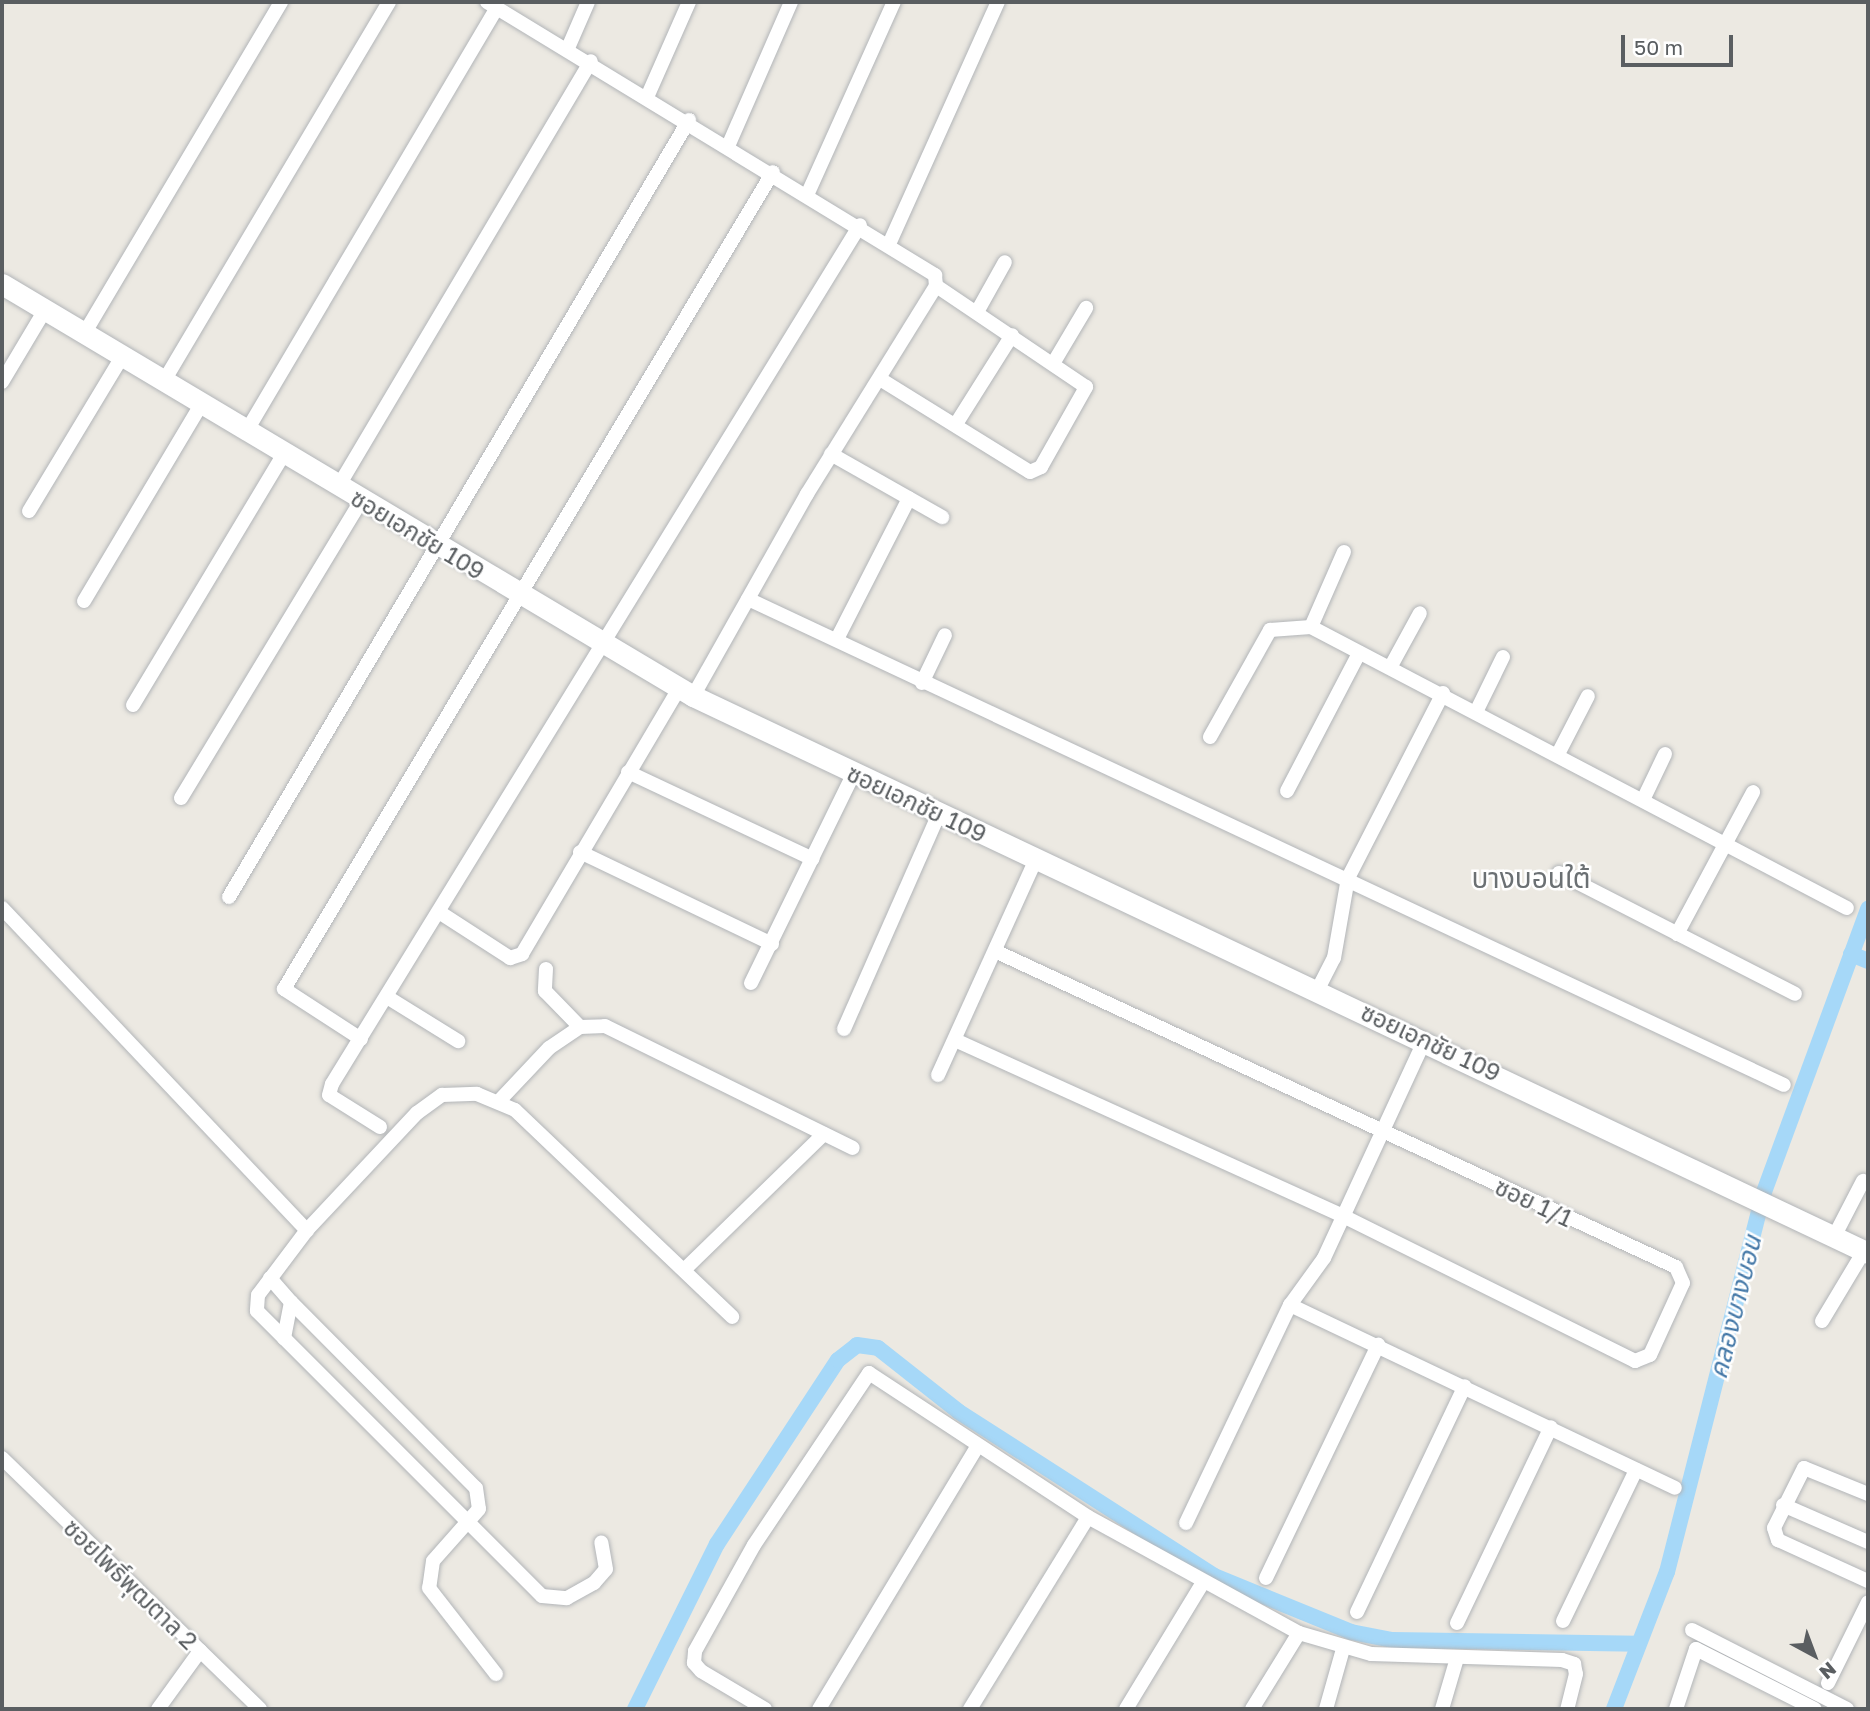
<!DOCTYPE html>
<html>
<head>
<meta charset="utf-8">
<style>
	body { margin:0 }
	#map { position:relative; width:1870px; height:1711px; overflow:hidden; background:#ece9e2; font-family:"Golos Text","Noto Sans Thai",sans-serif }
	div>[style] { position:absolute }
	.canal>* { height:16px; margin:-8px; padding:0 8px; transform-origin:8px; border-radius:8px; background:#a6d8f8 }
	.roads { filter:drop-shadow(0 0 2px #b2b5b8) drop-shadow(0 0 2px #b2b5b8) }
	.street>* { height:14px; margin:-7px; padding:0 7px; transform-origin:7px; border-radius:7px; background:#fff }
	.secondary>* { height:21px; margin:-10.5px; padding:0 10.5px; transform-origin:10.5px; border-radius:10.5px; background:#fff }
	span { translate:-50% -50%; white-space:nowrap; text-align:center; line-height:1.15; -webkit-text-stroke:5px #fff; paint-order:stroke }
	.street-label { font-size:24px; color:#5a5e61 }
	.water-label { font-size:26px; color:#4579a8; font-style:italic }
	.quarter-label { font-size:28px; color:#6b7073 }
	.frame { position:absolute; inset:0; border:4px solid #5a5e61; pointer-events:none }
	.north { position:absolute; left:1779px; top:1620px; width:70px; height:70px; -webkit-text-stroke:5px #fff; paint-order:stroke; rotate:139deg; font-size:19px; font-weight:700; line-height:28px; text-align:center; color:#5a5e61 }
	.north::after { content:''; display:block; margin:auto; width:24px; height:32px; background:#5a5e61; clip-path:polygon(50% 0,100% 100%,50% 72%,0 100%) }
	.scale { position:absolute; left:1621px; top:35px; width:112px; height:32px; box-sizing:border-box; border:4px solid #5a5e61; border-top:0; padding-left:9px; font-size:21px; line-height:24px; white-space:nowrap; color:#5a5e61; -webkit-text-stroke:5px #fff; paint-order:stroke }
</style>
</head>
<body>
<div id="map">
	<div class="canal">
		<div style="left:1851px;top:954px;width:18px;rotate:22deg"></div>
		<div style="left:635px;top:1709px;width:184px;rotate:-63.6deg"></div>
		<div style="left:717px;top:1544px;width:220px;rotate:-56.7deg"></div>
		<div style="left:838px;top:1360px;width:24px;rotate:-38deg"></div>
		<div style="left:857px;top:1345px;width:21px;rotate:8deg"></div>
		<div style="left:878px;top:1348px;width:103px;rotate:38.3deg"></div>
		<div style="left:959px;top:1412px;width:303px;rotate:32.7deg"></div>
		<div style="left:1214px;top:1576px;width:148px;rotate:22.2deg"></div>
		<div style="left:1351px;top:1632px;width:42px;rotate:11deg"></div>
		<div style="left:1392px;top:1640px;width:246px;rotate:0.9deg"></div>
		<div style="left:1614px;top:1709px;width:147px;rotate:-68.9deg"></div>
		<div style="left:1667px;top:1572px;width:392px;rotate:-75.7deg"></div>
		<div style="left:1764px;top:1192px;width:302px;rotate:-69.8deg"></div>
	</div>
	<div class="roads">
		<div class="street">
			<div style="left:487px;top:2px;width:525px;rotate:31.36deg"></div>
			<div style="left:935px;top:275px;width:11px;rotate:85deg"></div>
			<div style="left:936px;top:286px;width:245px;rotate:121.8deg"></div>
			<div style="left:807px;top:494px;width:232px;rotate:119.4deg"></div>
			<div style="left:568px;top:48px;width:50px;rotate:-66.5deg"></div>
			<div style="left:648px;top:95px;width:102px;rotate:-66.2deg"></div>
			<div style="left:729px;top:144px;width:155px;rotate:-66.4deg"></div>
			<div style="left:808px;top:193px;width:209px;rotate:-65.8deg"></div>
			<div style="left:890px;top:242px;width:263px;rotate:-65.8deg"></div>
			<div style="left:977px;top:312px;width:57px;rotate:-60.8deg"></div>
			<div style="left:84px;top:334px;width:386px;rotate:-59.3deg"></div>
			<div style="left:1054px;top:362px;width:63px;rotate:-59.3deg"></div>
			<div style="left:880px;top:379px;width:176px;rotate:31.8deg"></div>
			<div style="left:1030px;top:472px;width:12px;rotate:-24deg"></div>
			<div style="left:1041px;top:467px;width:92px;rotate:-60.6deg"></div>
			<div style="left:1086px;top:387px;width:181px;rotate:-146deg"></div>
			<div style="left:164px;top:381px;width:441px;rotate:-59.3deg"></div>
			<div style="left:2px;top:382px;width:84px;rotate:-59.2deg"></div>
			<div style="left:956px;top:424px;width:105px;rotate:-57.8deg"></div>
			<div style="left:246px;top:432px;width:493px;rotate:-59.4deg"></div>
			<div style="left:831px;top:454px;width:128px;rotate:29.6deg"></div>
			<div style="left:338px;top:487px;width:495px;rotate:-59.3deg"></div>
			<div style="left:29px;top:511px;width:180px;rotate:-58.9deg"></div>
			<div style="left:748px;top:599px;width:1144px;rotate:25.13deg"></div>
			<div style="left:84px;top:601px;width:228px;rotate:-59.2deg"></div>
			<div style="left:1311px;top:627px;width:82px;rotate:-66.3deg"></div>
			<div style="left:837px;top:639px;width:158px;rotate:-62.9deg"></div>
			<div style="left:1391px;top:666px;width:60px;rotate:-61.3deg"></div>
			<div style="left:922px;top:683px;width:53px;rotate:-64.4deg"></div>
			<div style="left:133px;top:705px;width:292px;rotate:-59deg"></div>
			<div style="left:1477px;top:710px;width:59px;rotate:-63.9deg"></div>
			<div style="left:1210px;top:737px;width:123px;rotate:-60.7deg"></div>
			<div style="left:1270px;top:630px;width:41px;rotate:-4.2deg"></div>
			<div style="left:1311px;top:627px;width:605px;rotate:27.67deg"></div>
			<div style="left:1558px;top:754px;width:65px;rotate:-62.7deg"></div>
			<div style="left:628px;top:772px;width:204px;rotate:25.2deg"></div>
			<div style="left:1287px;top:791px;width:156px;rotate:-62.4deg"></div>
			<div style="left:181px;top:798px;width:346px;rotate:-58.8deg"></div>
			<div style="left:1643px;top:800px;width:51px;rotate:-64.4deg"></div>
			<div style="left:580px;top:852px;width:213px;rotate:25.6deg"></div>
			<div style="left:1559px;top:873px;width:265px;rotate:27.1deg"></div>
			<div style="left:229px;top:897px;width:903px;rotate:-59.37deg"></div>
			<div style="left:2px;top:908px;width:444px;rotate:46.6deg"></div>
			<div style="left:307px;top:1230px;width:81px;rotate:127deg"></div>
			<div style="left:258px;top:1295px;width:16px;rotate:94deg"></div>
			<div style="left:257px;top:1311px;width:403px;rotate:45deg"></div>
			<div style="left:542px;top:1596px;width:25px;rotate:5deg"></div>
			<div style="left:567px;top:1598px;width:31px;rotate:-29deg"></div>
			<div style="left:594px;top:1583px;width:18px;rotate:-49deg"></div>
			<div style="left:606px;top:1569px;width:27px;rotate:-100deg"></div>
			<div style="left:439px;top:912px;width:85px;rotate:32.9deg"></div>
			<div style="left:510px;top:958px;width:13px;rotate:-18deg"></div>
			<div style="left:522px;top:954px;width:309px;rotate:-59.4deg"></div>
			<div style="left:1677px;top:934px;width:161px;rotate:-61.8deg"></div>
			<div style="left:546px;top:969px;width:22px;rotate:93deg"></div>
			<div style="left:545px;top:991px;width:50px;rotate:45.8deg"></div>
			<div style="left:751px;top:983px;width:234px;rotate:-63.9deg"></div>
			<div style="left:1318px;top:989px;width:35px;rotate:-63deg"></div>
			<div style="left:1334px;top:958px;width:81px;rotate:-80.1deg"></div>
			<div style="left:1348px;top:878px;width:208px;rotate:-62.8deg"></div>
			<div style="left:387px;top:997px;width:84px;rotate:31.8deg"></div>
			<div style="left:844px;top:1029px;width:235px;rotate:-66.2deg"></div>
			<div style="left:361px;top:1039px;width:92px;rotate:-147deg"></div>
			<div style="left:284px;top:989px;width:952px;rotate:-59.1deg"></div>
			<div style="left:955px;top:1040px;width:428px;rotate:24.4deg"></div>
			<div style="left:1345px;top:1217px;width:324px;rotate:26.4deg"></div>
			<div style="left:1635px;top:1361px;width:16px;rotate:-22deg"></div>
			<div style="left:1650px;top:1355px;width:79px;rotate:-65.4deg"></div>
			<div style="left:1683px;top:1283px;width:17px;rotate:-114deg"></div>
			<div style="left:1676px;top:1267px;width:751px;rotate:-155.11deg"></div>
			<div style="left:938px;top:1075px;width:237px;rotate:-65.6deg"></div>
			<div style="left:500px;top:1100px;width:71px;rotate:-46.7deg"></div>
			<div style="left:549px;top:1048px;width:37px;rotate:-34deg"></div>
			<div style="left:580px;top:1027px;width:25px;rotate:-2deg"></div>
			<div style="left:605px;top:1026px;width:276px;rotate:26.2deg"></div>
			<div style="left:380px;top:1127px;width:60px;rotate:-147.9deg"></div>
			<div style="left:329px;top:1095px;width:11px;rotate:-75deg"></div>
			<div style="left:332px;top:1084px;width:1008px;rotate:-58.42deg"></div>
			<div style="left:307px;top:1230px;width:161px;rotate:-46.8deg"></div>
			<div style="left:417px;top:1113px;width:31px;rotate:-36deg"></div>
			<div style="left:442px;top:1095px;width:35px;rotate:-2deg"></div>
			<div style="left:477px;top:1094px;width:41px;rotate:22.8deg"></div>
			<div style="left:515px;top:1110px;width:300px;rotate:43.6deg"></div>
			<div style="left:1835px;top:1235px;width:61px;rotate:-62.6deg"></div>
			<div style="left:684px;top:1270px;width:195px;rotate:-44.2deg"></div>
			<div style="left:270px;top:1278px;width:32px;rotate:49deg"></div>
			<div style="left:291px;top:1302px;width:37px;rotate:101deg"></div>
			<div style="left:291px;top:1302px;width:262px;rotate:45.2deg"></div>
			<div style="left:476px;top:1488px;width:21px;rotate:82deg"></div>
			<div style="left:479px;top:1509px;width:69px;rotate:131.5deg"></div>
			<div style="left:433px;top:1561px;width:27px;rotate:98deg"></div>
			<div style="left:429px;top:1588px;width:109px;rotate:52.1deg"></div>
			<div style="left:1290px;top:1305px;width:426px;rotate:25.4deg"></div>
			<div style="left:1822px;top:1321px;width:82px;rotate:-59deg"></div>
			<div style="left:2px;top:1458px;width:360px;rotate:44.2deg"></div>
			<div style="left:1868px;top:1494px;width:69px;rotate:-157.9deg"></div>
			<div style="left:1804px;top:1468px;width:67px;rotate:116.6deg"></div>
			<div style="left:1774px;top:1528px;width:13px;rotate:72deg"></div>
			<div style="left:1778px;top:1540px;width:99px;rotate:24.5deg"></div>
			<div style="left:1783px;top:1505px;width:93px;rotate:23.5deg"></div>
			<div style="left:1186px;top:1523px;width:242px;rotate:-64.5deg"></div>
			<div style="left:1290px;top:1305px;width:58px;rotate:-54.1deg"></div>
			<div style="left:1324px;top:1258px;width:241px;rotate:-65.2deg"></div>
			<div style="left:1266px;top:1578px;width:259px;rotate:-64.3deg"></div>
			<div style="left:1357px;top:1612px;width:250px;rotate:-64.5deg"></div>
			<div style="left:1563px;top:1621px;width:168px;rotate:-64.2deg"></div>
			<div style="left:1457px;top:1623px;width:217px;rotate:-64.4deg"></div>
			<div style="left:1692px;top:1630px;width:174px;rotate:27deg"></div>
			<div style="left:1828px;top:1683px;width:90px;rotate:-63.7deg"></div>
			<div style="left:158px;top:1709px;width:72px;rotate:-54.1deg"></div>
			<div style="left:765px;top:1709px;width:74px;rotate:-149.3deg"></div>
			<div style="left:701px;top:1671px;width:11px;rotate:-131deg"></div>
			<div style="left:694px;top:1663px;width:12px;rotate:-85deg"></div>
			<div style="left:695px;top:1651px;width:121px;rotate:-60.9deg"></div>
			<div style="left:754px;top:1545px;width:207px;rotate:-56.2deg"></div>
			<div style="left:869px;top:1373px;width:262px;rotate:33.3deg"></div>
			<div style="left:1088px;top:1517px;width:241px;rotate:28.8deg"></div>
			<div style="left:1299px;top:1633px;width:75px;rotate:16.3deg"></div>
			<div style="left:1371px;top:1654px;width:191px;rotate:1.8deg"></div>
			<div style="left:1562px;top:1660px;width:13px;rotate:18deg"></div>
			<div style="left:1574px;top:1664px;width:10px;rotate:79deg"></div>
			<div style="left:1576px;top:1674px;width:36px;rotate:104deg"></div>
			<div style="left:819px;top:1709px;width:304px;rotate:-58.9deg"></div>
			<div style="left:970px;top:1709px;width:225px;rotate:-58.4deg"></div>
			<div style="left:1126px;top:1709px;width:146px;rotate:-58.7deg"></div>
			<div style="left:1252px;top:1709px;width:89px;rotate:-58.3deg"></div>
			<div style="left:1326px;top:1709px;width:62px;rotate:-74.2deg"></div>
			<div style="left:1442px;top:1709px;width:53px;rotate:-73.6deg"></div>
			<div style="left:1676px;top:1709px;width:63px;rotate:-71.6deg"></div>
			<div style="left:1696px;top:1649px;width:133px;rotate:26.8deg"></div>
		</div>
		<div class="secondary">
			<div style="left:2px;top:284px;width:805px;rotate:30.8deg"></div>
			<div style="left:693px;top:696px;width:1300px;rotate:25.36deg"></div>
		</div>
	</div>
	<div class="street-label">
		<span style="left:418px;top:534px;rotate:31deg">ซอยเอกชัย 109</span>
		<span style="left:917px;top:803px;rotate:25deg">ซอยเอกชัย 109</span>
		<span style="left:1431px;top:1042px;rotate:25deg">ซอยเอกชัย 109</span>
		<span style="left:1534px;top:1202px;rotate:25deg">ซอย 1/1</span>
		<span style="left:131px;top:1584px;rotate:44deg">ซอยโพธิ์พุฒตาล 2</span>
	</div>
	<div class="water-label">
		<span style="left:1735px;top:1307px;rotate:-76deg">คลองบางบอน</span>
	</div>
	<div class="quarter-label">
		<span style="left:1531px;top:878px">บางบอนใต้</span>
	</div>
	<div class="frame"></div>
	<div class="north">N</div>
	<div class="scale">50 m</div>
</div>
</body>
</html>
